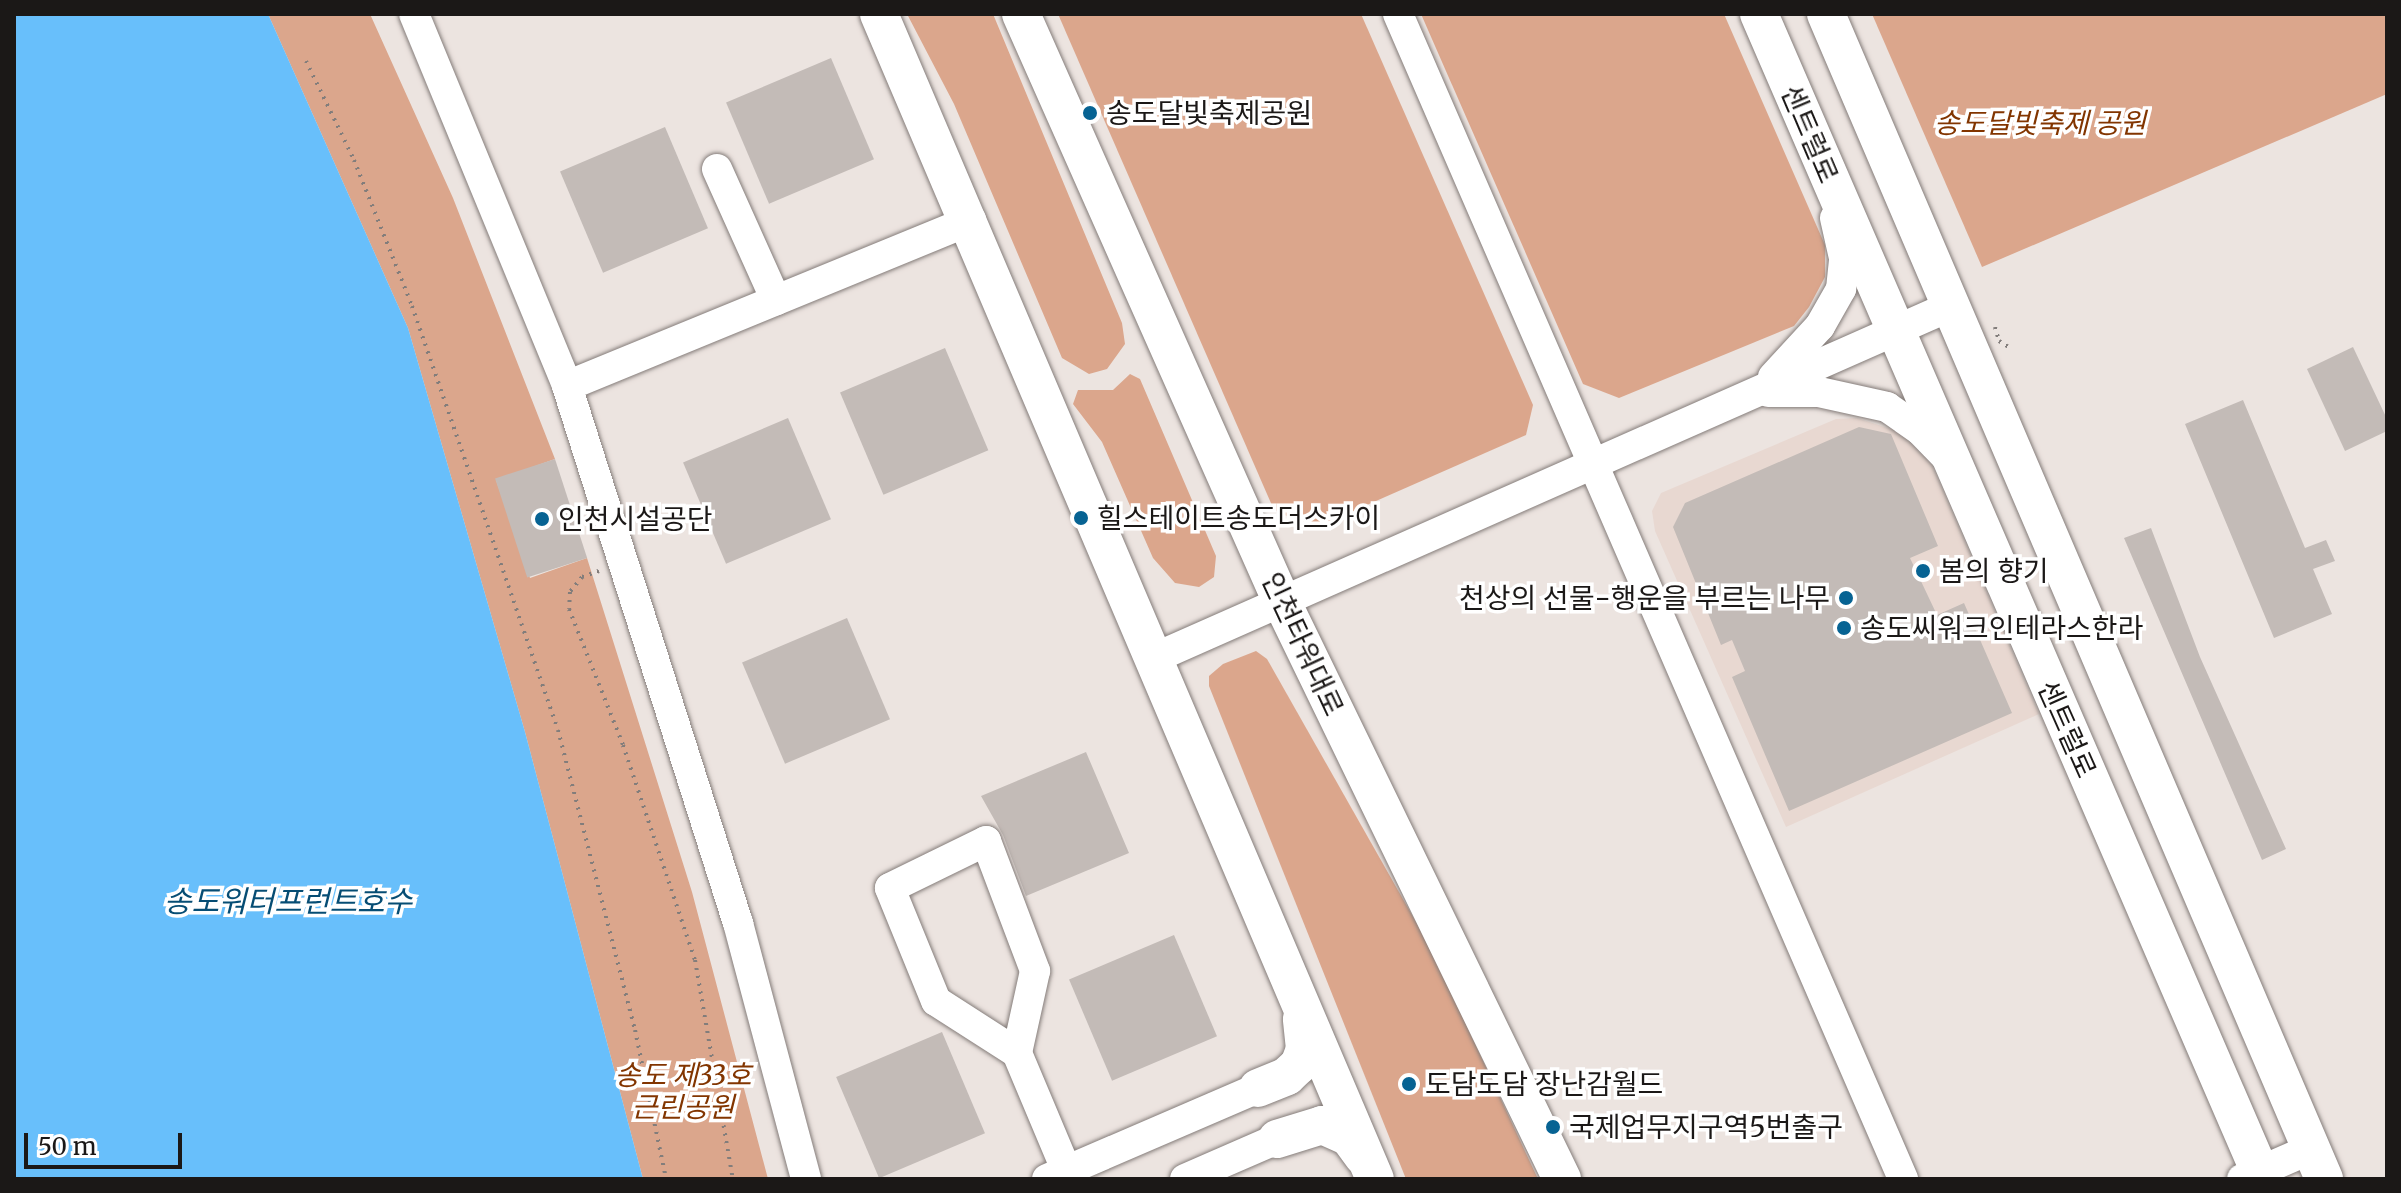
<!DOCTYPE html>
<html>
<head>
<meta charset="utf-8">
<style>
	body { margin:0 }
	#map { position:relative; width:2401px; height:1193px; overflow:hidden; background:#ece4e0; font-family:Merriweather,"Noto Sans KR",serif }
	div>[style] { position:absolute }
	.built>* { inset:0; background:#e8d8d1 }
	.green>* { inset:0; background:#dba68c }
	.water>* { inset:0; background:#68bffb }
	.building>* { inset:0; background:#c3bbb7; transform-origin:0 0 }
	.path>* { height:4px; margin-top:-2px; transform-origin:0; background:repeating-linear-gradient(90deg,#827d7b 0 2px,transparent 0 8px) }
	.roads { filter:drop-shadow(0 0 2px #847c79) drop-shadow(0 0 2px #847c79) }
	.minor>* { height:30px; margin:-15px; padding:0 15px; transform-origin:15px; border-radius:15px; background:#fff }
	.major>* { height:38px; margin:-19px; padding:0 19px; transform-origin:19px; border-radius:19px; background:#fff }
	.dots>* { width:22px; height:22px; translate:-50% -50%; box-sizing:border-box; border:4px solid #fff; border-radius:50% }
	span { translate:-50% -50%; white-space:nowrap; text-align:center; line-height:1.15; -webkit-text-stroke:7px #fff; paint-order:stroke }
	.poi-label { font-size:28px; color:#1b1817 }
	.left { translate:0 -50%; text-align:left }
	.right { translate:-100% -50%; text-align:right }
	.park-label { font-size:28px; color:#823500; font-style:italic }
	.street-label { font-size:28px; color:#1b1817 }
	.water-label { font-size:30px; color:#064d74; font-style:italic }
	.frame { position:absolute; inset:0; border:16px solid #1b1817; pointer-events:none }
	.scale { position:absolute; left:24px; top:1133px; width:158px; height:36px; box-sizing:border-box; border:4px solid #1b1817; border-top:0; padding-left:10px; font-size:24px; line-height:28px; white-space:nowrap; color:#1b1817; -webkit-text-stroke:6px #fff; paint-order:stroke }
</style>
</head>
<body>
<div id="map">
	<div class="built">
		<div style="clip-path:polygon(1857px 418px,1900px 432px,1932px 465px,2039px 714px,1786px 827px,1655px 531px,1652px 511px,1661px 493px,1836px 419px)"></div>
	</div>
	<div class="green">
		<div style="clip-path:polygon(268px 14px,370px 14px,453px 198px,555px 459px,496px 480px,530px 578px,587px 558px,692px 892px,768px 1179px,643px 1179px,525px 732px,408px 328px)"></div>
		<div style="clip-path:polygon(907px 14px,993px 14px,1122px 323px,1125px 344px,1107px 369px,1089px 374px,1062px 358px,954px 104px)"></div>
		<div style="clip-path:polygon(1058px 14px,1361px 14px,1533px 405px,1526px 435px,1326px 523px,1304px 524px,1274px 510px)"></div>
		<div style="clip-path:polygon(1421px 14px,1724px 14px,1825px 245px,1825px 277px,1809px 307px,1794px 326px,1619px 398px,1583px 384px)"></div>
		<div style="clip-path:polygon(1872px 14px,2387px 14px,2387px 94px,1982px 267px)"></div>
		<div style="clip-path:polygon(1130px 374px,1140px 379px,1216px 556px,1214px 577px,1199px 587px,1175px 583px,1153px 558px,1102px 442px,1073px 404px,1078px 390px,1113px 390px)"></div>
		<div style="clip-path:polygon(1256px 651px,1267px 659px,1429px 945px,1538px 1179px,1406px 1179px,1209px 686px,1209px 676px,1223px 664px)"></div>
	</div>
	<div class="water">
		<div style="clip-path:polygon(14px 14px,268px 14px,408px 328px,525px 732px,643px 1179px,14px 1179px)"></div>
	</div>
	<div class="building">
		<div style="left:831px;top:58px;width:110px;height:114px;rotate:67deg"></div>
		<div style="left:665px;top:127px;width:110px;height:114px;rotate:67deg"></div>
		<div style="clip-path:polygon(2353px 347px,2387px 419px,2387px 431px,2345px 451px,2307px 369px)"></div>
		<div style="left:945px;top:348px;width:111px;height:114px;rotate:67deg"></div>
		<div style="clip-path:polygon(2243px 400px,2305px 548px,2326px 540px,2335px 561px,2313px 569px,2332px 614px,2274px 638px,2185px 424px)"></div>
		<div style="left:788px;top:418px;width:110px;height:114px;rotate:67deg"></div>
		<div style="clip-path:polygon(1859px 427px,1891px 434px,1938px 546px,1910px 558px,1937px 615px,1964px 603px,2012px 713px,1789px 811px,1732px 677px,1745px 671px,1732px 640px,1721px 645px,1673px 527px,1685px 503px)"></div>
		<div style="left:555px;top:459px;width:104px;height:63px;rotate:72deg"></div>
		<div style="clip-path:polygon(2151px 528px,2200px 657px,2286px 849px,2262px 860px,2124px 538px)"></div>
		<div style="left:847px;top:618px;width:110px;height:114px;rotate:67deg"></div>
		<div style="clip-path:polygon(1086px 752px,1129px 853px,1026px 896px,1003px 835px,981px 796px)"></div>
		<div style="left:1174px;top:935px;width:110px;height:114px;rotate:67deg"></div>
		<div style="left:942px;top:1032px;width:110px;height:115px;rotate:67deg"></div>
	</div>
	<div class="path">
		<div style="left:306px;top:61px;width:110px;rotate:64.1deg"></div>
		<div style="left:354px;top:160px;width:157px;rotate:68.3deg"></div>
		<div style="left:412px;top:306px;width:448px;rotate:71deg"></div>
		<div style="left:558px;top:730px;width:310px;rotate:75.6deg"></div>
		<div style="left:635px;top:1030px;width:152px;rotate:78.2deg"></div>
		<div style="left:1995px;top:327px;width:15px;rotate:74deg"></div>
		<div style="left:1999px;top:341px;width:13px;rotate:32deg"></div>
		<div style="left:599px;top:571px;width:18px;rotate:161deg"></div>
		<div style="left:582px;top:577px;width:19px;rotate:129deg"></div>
		<div style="left:570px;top:592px;width:17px;rotate:93deg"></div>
		<div style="left:569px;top:609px;width:146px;rotate:68.3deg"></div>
		<div style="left:623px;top:745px;width:227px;rotate:71.5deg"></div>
		<div style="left:695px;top:960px;width:222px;rotate:80.2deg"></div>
	</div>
	<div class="roads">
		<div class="minor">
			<div style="left:414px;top:14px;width:402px;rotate:67.6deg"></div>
			<div style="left:567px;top:386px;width:564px;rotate:72.34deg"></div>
			<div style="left:738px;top:923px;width:265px;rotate:75.1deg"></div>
			<div style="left:1398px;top:14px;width:1270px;rotate:66.56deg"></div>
			<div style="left:717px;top:169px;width:144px;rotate:65.8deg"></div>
			<div style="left:1773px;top:377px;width:69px;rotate:-47.3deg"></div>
			<div style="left:1820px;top:326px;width:43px;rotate:-60.4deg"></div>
			<div style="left:1841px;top:289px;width:31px;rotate:-84deg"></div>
			<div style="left:1844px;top:258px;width:41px;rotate:-102.7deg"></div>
			<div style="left:567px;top:386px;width:437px;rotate:-22.3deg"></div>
			<div style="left:1768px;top:392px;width:51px"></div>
			<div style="left:1819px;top:392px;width:70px;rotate:12.4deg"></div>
			<div style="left:1887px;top:407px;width:40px;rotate:34.9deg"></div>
			<div style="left:1920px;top:430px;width:35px;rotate:46deg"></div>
			<div style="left:1152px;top:659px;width:874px;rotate:-23.84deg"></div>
			<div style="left:1017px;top:1053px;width:96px;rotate:-147.3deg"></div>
			<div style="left:936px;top:1001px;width:122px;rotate:-112.2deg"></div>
			<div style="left:890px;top:888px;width:107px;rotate:-26.1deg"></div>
			<div style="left:986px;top:841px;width:139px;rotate:69.3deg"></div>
			<div style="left:1035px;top:971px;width:84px;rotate:102.4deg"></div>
			<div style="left:1017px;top:1053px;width:137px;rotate:67.2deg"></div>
			<div style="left:1047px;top:1179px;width:230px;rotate:-23.3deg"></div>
			<div style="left:1185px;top:1179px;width:100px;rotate:-23.5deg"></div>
			<div style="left:2242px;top:1179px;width:75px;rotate:-23.5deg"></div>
		</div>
		<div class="major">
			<div style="left:879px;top:14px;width:1266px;rotate:66.94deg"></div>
			<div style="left:1021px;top:14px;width:641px;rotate:66.07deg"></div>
			<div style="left:1281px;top:600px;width:644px;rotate:64.11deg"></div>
			<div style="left:1759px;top:14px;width:1269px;rotate:66.61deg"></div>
			<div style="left:1826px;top:14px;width:1267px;rotate:66.85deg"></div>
			<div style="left:1258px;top:1088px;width:31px;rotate:-22deg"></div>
			<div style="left:1287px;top:1076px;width:16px;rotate:-43deg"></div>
			<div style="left:1299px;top:1065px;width:17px;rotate:-69deg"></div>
			<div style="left:1305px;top:1049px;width:30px;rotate:-96deg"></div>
			<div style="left:1277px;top:1139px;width:47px;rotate:-17.3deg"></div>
			<div style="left:1322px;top:1125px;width:30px;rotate:24deg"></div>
			<div style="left:1349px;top:1137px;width:24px;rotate:54deg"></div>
		</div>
	</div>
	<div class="dots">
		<div style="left:1090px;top:113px;background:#076393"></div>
		<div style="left:1081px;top:518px;background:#076393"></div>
		<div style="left:542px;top:519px;background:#076393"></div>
		<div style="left:1923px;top:571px;background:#076393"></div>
		<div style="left:1846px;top:598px;background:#076393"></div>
		<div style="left:1844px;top:628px;background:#076393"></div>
		<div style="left:1409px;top:1084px;background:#076393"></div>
		<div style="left:1553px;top:1127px;background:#076393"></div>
	</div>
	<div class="poi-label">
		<span class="left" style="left:1106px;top:113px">송도달빛축제공원</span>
		<span class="left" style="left:1097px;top:518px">힐스테이트송도더스카이</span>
		<span class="left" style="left:558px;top:519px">인천시설공단</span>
		<span class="left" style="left:1939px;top:571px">봄의 향기</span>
		<span class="right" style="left:1830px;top:598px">천상의 선물-행운을 부르는 나무</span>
		<span class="left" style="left:1860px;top:628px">송도씨워크인테라스한라</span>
		<span class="left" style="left:1425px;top:1084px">도담도담 장난감월드</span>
		<span class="left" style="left:1569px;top:1127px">국제업무지구역5번출구</span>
	</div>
	<div class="park-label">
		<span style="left:2040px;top:123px">송도달빛축제 공원</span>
		<span style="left:683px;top:1091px">송도 제33호<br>근린공원</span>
	</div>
	<div class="street-label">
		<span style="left:1810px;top:134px;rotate:67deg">센트럴로</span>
		<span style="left:1303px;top:644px;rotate:65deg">인천타워대로</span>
		<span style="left:2067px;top:729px;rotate:66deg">센트럴로</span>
	</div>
	<div class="water-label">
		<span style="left:288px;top:901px">송도워터프런트호수</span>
	</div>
	<div class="frame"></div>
	<div class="scale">50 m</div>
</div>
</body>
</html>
